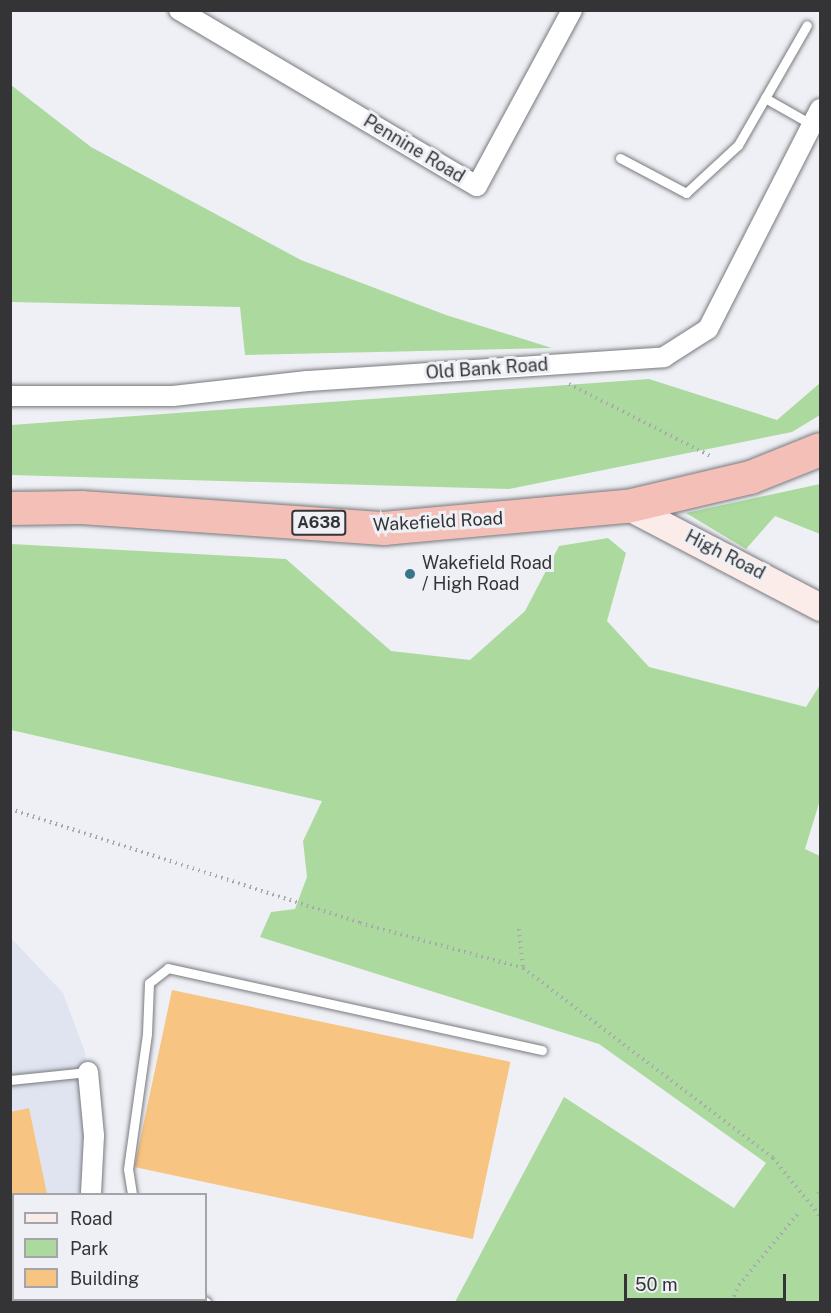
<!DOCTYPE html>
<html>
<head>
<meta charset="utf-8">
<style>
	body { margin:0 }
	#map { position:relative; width:831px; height:1313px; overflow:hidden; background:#eef0f5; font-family:"Public Sans",sans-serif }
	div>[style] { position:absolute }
	.built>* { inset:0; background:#e0e4f0 }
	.green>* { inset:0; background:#acd99e }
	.building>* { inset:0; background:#f7c482; transform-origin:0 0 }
	.path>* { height:4px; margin-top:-2px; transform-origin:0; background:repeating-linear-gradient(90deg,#a8a9ad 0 1.5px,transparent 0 6px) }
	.roads { filter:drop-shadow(0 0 2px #787a7e) drop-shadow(0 0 2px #787a7e) }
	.lane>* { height:9px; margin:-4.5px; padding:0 4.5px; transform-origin:4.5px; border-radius:4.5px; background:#fff }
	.street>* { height:20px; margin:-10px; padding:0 10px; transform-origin:10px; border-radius:10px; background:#fff }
	.secondary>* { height:27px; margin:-13.5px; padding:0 13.5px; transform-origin:13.5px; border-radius:13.5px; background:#fcece9 }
	.highway>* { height:33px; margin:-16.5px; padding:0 16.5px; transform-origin:16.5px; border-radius:16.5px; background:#f4bfb7 }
	.dots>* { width:16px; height:16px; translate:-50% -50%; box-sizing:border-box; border:3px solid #eef0f5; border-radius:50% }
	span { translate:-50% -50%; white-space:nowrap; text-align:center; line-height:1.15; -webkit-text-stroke:6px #eef0f5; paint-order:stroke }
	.shield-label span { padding:2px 4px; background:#eef0f5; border:2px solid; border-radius:4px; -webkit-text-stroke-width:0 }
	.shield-label { font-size:16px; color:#343436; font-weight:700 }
	.street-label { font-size:18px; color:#343436 }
	.poi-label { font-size:18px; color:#343436 }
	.left { translate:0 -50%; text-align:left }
	.frame { position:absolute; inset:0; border:12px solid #343436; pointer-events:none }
	.legend { position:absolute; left:12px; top:1193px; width:195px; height:108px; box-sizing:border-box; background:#eef0f5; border:2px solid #a4a5a9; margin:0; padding:8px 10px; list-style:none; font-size:18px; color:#343436 }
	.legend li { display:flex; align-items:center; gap:12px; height:30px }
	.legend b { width:30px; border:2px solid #a4a5a9 }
	.scale { position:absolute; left:624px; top:1274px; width:162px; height:27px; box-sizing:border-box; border:3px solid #343436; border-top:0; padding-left:8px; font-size:18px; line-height:21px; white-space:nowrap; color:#343436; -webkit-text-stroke:4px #eef0f5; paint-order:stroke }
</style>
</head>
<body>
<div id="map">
	<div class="built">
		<div style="clip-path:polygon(10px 937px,63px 993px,85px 1052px,94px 1136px,91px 1194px,14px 1194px,14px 1300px,85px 1300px,85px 1302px,11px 1302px)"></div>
	</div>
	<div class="green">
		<div style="clip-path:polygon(11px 85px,91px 147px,301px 260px,446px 315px,552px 348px,245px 355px,240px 307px,11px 302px)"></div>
		<div style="clip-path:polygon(649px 379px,777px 420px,820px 383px,820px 415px,792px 432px,509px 489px,11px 475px,11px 425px)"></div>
		<div style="clip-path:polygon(820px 484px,820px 534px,775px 516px,746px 549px,686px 513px)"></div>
		<div style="clip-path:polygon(608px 538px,626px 553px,607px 621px,649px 667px,806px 707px,820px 685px,820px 800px,805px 849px,820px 856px,820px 1302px,455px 1302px,564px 1097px,734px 1208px,766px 1163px,599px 1044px,260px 937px,271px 912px,295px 909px,307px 877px,303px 841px,322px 801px,11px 730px,11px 544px,286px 559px,391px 651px,470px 660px,525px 611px,559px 546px)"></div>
	</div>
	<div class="building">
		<div style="left:172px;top:990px;width:346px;height:181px;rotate:12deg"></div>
		<div style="clip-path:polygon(29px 1108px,47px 1194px,14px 1194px,10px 1302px,10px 1112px)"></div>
		<div style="clip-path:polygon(19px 1300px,63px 1300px,63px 1302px)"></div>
	</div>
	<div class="path">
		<div style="left:569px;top:384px;width:161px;rotate:27deg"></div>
		<div style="left:10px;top:809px;width:368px;rotate:18deg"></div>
		<div style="left:360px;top:923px;width:169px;rotate:15.4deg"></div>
		<div style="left:523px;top:968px;width:314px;rotate:37.2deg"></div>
		<div style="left:773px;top:1158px;width:75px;rotate:51deg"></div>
		<div style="left:519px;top:929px;width:39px;rotate:84deg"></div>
		<div style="left:818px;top:1194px;width:4px;rotate:-56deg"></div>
		<div style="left:732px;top:1302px;width:18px;rotate:-68deg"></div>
		<div style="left:739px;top:1285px;width:96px;rotate:-50.5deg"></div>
	</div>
	<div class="roads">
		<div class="lane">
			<div style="left:765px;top:98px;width:53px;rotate:29.5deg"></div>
			<div style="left:620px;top:158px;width:75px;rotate:27.9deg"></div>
			<div style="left:686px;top:193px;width:71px;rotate:-42.7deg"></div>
			<div style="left:738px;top:145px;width:138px;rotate:-60.1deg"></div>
			<div style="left:10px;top:1080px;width:78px;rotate:-5.9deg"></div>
			<div style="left:132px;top:1194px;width:25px;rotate:-99deg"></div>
			<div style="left:128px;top:1169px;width:137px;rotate:-82deg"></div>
			<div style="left:147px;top:1033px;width:50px;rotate:-87.7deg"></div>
			<div style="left:149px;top:983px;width:24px;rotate:-38deg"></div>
			<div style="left:168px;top:968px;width:383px;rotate:12.4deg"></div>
			<div style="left:154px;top:1300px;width:15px;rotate:8deg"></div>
			<div style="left:203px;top:1300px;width:4px;rotate:34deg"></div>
		</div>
		<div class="street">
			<div style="left:179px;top:10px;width:346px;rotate:30.6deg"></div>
			<div style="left:477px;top:186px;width:200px;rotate:-61.6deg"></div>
			<div style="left:10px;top:396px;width:163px"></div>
			<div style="left:173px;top:396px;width:135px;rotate:-6.4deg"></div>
			<div style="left:307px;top:381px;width:358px;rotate:-3.8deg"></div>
			<div style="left:664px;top:357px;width:52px;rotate:-32.5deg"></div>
			<div style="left:708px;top:329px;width:247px;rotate:-63deg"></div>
			<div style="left:88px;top:1072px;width:64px;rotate:84.6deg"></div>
			<div style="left:94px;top:1136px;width:58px;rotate:93deg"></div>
			<div style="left:85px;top:1302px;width:2px;rotate:-90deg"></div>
		</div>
		<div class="secondary">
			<div style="left:627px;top:506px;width:218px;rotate:27.6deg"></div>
		</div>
		<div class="highway">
			<div style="left:10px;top:508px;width:71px;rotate:-0.8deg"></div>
			<div style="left:81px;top:507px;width:303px;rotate:4deg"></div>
			<div style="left:383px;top:528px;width:245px;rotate:-5.2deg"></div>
			<div style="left:627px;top:506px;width:126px;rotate:-13.3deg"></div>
			<div style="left:750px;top:477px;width:75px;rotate:-21.8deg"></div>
		</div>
	</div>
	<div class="dots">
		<div style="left:410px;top:574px;background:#357689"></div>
	</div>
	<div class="shield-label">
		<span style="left:319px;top:523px">A638</span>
	</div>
	<div class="street-label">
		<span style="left:414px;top:149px;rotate:31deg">Pennine Road</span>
		<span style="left:487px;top:369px;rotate:-4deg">Old Bank Road</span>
		<span style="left:438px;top:522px;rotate:-3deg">Wakefield Road</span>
		<span style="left:725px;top:555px;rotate:27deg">High Road</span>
	</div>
	<div class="poi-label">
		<span class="left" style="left:422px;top:574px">Wakefield Road<br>/ High Road</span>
	</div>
	<div class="frame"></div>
	<ul class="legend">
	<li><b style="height:8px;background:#fcece9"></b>Road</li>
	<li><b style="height:16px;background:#acd99e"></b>Park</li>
	<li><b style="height:16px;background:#f7c482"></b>Building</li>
	</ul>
	<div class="scale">50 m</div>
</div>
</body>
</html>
